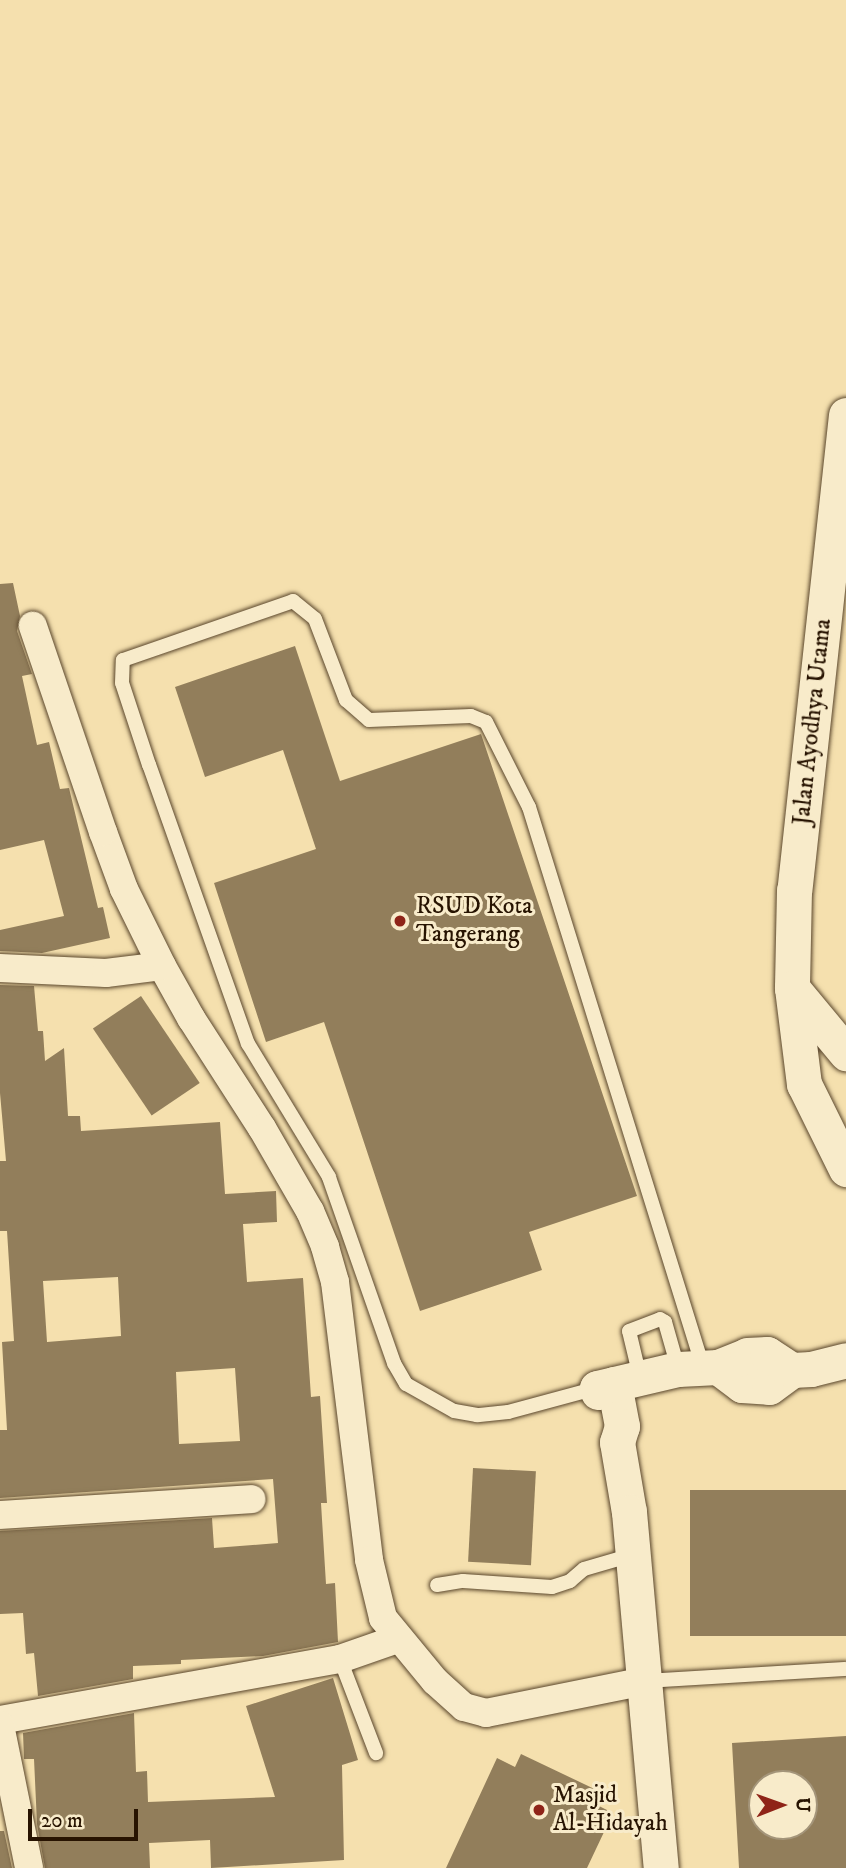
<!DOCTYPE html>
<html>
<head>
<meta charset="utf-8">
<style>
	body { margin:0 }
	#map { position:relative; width:846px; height:1868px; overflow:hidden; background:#f5e0ae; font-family:"IM FELL DW Pica",serif }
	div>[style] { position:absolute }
	.building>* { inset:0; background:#927e5b; transform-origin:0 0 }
	.roads { filter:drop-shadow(0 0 2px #5a462c) drop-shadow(0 0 2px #5a462c) }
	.service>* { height:14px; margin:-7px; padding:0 7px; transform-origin:7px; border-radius:7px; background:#f8ebca }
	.minor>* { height:28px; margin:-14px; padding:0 14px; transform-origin:14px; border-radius:14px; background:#f8ebca }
	.tertiary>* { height:35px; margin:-17.5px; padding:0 17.5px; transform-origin:17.5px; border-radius:17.5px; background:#f8ebca }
	.dots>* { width:19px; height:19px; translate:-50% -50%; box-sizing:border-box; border:4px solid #f8ebca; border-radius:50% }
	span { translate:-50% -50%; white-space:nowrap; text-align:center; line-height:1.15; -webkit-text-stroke:6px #f8ebca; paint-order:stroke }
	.street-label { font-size:24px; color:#271301 }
	.poi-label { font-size:24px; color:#271301 }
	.left { translate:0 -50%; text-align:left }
	.north { position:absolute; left:748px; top:1770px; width:70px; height:70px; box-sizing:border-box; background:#f8ebca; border:2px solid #a4957a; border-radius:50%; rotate:89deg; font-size:19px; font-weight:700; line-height:28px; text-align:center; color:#271301 }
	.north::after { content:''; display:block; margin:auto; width:24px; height:32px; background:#8f2418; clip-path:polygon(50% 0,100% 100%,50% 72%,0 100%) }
	.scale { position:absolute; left:28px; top:1809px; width:110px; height:32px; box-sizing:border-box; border:4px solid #271301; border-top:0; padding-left:9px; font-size:21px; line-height:24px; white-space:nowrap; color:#271301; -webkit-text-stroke:5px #f8ebca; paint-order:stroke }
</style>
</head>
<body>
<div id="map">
	<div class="building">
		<div style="clip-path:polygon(13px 583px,20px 616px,17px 631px,32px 674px,22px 676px,37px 745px,49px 742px,60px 789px,69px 788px,98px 908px,103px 907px,110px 938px,42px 953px,0 951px,0 930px,64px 916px,44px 840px,0 850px,0 584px)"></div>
		<div style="clip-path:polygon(295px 646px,340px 781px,481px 734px,637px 1196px,529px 1232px,542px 1270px,420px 1311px,324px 1022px,266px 1042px,214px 883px,316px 849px,283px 750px,205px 777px,175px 687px)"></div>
		<div style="clip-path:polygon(evenodd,0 985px,34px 986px,38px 1031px,43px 1031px,45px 1061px,64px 1048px,68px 1116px,80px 1116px,81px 1131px,220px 1122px,225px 1194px,276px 1191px,277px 1222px,243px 1224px,247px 1282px,303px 1278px,311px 1397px,320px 1396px,327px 1503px,321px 1503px,326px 1584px,335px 1583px,338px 1642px,263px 1656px,181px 1660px,181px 1664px,133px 1666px,133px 1679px,38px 1696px,34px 1653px,26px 1654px,23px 1613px,0 1614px,0 1531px,212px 1518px,214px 1548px,278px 1543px,273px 1479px,0 1498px,0 1430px,7px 1430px,2px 1342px,14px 1341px,7px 1231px,0 1231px,0 1161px,6px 1161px,0 1093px,0 985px,118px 1277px,121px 1336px,47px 1342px,43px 1281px,118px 1277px,0 985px,235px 1368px,240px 1441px,179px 1444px,176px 1372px,235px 1368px)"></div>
		<div style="left:141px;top:996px;width:105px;height:58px;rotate:56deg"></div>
		<div style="left:473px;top:1468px;width:63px;height:94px;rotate:3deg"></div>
		<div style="left:846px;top:1490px;width:146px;height:156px;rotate:90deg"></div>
		<div style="clip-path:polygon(333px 1678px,358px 1760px,342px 1765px,344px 1860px,211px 1868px,210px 1840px,149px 1843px,150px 1868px,45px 1868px,37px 1824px,34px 1759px,24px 1759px,23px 1733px,134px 1713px,136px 1772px,147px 1771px,148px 1802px,275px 1797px,246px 1706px)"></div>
		<div style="clip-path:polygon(evenodd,846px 1736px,846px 1868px,739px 1868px,732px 1743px,846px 1736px,762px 1784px,804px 1784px,804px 1826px,762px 1826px,762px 1784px)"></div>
		<div style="clip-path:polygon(521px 1754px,605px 1794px,599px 1806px,613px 1813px,587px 1868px,446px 1868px,497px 1758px,515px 1767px)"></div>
		<div style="clip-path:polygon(0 1831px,4px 1831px,12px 1868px,0 1868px)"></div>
	</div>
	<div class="roads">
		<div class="service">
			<div style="left:640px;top:1377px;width:47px;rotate:-103.4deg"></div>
			<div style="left:629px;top:1331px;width:33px;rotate:-21deg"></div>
			<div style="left:660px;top:1319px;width:6px;rotate:31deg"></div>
			<div style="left:665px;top:1322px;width:48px;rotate:74.2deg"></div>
			<div style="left:597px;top:1388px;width:92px;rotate:164.9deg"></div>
			<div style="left:508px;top:1412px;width:31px;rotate:174deg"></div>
			<div style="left:477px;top:1415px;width:23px;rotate:-170deg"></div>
			<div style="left:454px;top:1411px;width:55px;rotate:-150.6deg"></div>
			<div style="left:406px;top:1384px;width:24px;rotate:-120deg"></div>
			<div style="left:394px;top:1363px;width:197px;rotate:-109.3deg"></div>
			<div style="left:329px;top:1177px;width:156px;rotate:-121.3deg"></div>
			<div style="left:248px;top:1044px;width:296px;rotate:-109.5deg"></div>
			<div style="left:149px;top:765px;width:86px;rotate:-108.2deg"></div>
			<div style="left:122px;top:683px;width:23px;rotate:-88deg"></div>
			<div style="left:123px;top:660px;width:180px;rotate:-19.1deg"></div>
			<div style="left:293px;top:601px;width:28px;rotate:39deg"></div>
			<div style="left:315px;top:619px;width:87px;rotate:69.1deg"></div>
			<div style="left:346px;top:700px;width:30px;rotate:41deg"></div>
			<div style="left:369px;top:720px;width:102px;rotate:-2.2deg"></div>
			<div style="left:471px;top:716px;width:16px;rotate:22deg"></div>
			<div style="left:486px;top:722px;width:95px;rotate:63.2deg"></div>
			<div style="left:529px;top:807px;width:586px;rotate:72.74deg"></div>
			<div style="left:437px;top:1585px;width:26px;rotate:-9deg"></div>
			<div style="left:463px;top:1581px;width:89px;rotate:3.9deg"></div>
			<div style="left:552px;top:1587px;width:19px;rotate:-18deg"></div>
			<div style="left:570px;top:1581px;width:18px;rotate:-41deg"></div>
			<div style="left:584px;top:1569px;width:50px;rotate:-16.3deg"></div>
			<div style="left:340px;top:1659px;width:101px;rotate:69deg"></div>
			<div style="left:644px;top:1681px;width:202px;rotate:-3.4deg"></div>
		</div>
		<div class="minor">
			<div style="left:162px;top:966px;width:60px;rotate:60.9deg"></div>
			<div style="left:191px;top:1018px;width:131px;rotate:57.2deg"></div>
			<div style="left:262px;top:1128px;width:96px;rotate:60deg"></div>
			<div style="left:310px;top:1211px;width:39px;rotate:67deg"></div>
			<div style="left:325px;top:1247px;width:36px;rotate:74deg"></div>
			<div style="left:335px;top:1282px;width:280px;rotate:83deg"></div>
			<div style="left:369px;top:1560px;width:60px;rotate:76.4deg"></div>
			<div style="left:383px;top:1618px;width:82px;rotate:50.5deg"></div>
			<div style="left:435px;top:1681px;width:39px;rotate:42deg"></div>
			<div style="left:464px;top:1707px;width:23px;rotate:15deg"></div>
			<div style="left:486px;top:1713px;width:161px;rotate:-11.4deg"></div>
			<div style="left:0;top:968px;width:106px;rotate:2.7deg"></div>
			<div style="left:106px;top:973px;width:56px;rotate:-7.1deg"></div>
			<div style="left:162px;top:966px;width:86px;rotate:-116.3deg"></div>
			<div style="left:124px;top:889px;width:61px;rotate:-110.2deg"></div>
			<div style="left:103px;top:832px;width:218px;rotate:-108.8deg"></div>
			<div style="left:0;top:1515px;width:252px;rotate:-3.6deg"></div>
			<div style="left:0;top:1720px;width:345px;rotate:-10.2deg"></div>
			<div style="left:340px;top:1659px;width:60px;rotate:-19.3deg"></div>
			<div style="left:0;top:1725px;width:146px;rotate:78.5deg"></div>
		</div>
		<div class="tertiary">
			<div style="left:846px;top:415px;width:478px;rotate:96.2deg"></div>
			<div style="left:794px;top:890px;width:98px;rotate:91.2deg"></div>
			<div style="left:792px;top:988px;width:97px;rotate:82.9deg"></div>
			<div style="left:804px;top:1084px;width:95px;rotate:63.7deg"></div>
			<div style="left:792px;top:988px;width:85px;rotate:50.3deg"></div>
			<div style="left:718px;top:1367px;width:30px;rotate:37deg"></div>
			<div style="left:742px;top:1385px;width:27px;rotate:4deg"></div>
			<div style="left:769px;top:1387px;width:29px;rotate:-36deg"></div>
			<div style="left:792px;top:1370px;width:19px;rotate:-3deg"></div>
			<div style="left:811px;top:1369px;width:36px;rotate:-14deg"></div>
			<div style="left:614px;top:1384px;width:43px;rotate:79.2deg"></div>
			<div style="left:622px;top:1426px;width:17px;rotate:107deg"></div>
			<div style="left:617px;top:1442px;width:71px;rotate:80.3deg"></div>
			<div style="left:629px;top:1512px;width:357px;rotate:84.9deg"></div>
			<div style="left:598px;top:1392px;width:4px;rotate:-104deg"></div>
			<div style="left:597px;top:1388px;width:83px;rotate:-13.2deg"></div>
			<div style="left:678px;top:1369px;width:40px;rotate:-2.9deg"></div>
			<div style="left:718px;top:1367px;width:31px;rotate:-22deg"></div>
			<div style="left:747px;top:1355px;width:20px;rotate:-3deg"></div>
			<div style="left:767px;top:1354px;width:30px;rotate:33deg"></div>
		</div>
	</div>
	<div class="dots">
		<div style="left:400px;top:921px;background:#8f2418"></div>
		<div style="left:539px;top:1810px;background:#8f2418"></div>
	</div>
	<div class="street-label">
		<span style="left:813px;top:722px;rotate:-84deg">Jalan Ayodhya Utama</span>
	</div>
	<div class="poi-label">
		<span class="left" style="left:416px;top:921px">RSUD Kota<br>Tangerang</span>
		<span class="left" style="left:553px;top:1810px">Masjid<br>Al-Hidayah</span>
	</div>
	<div class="north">U</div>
	<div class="scale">20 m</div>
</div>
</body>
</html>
